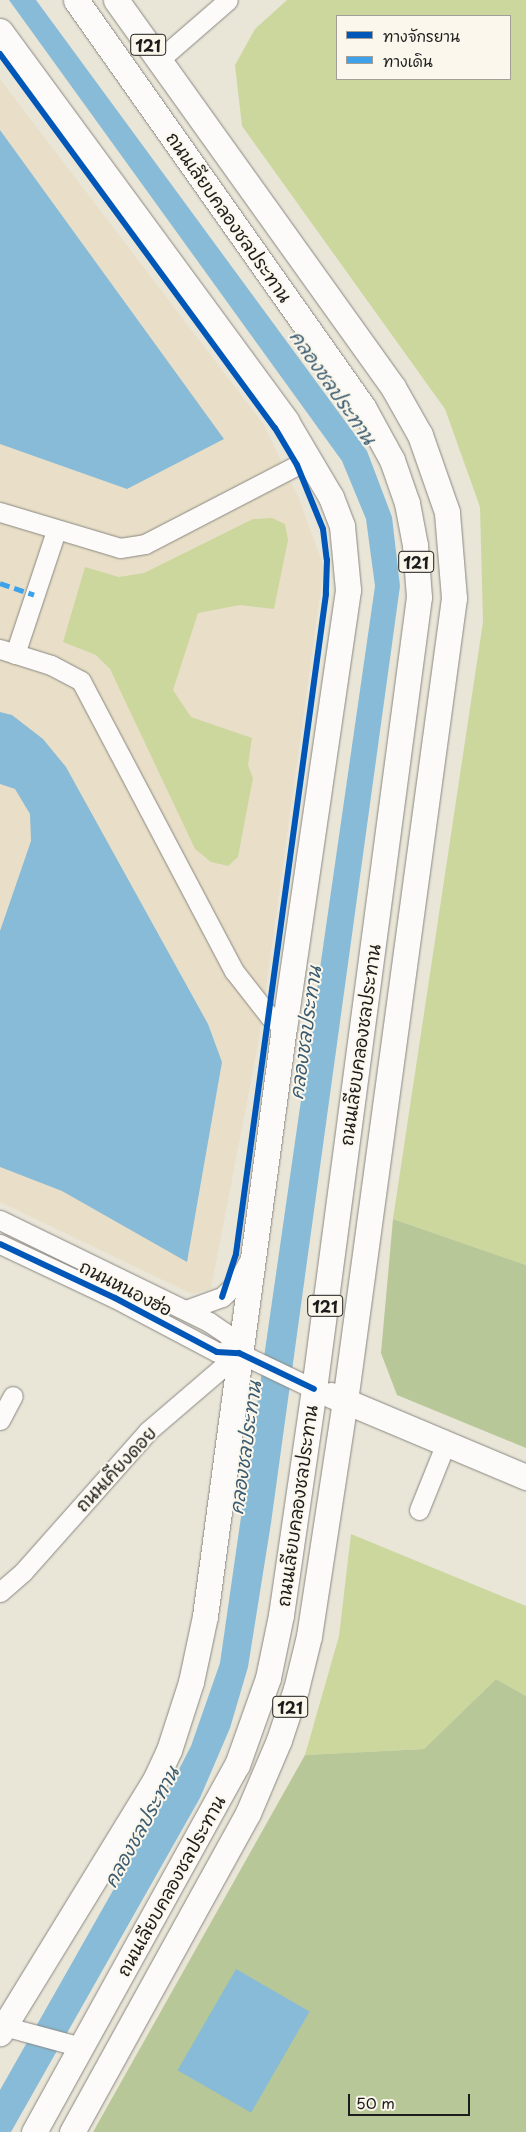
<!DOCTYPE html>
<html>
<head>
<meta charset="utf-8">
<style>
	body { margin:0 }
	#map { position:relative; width:526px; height:2132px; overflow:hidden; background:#e9e6d8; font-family:"Playpen Sans","Playpen Sans Thai",sans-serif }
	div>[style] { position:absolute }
	.built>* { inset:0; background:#e9dfc8 }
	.green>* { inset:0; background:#ccd79e }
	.forest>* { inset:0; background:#b8c797 }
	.water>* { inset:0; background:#88bbd7; transform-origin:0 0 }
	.roads { filter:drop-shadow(0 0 1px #898781) drop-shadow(0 0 1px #898781) }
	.minor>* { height:19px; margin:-9.5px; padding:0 9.5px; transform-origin:9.5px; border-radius:9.5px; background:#fcfbf9 }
	.major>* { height:25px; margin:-12.5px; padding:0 12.5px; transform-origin:12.5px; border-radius:12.5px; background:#fcfbf9 }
	.quiet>* { height:5px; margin-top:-2.5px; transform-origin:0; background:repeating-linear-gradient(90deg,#3da2ea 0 10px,transparent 0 15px) }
	.cycleway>* { height:6px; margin:-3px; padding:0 3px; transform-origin:3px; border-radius:3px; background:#0057b8 }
	span { translate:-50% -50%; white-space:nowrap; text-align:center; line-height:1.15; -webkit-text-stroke:4px #fbf7ec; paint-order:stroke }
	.shield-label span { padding:1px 4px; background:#fbf7ec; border:1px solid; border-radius:4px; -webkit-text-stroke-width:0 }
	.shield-label { font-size:16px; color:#1c1c1c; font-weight:700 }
	.street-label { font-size:18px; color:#1c1c1c }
	.water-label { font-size:19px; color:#3a5b70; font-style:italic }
	.legend { position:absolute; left:336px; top:15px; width:175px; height:65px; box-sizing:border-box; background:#fbf7ec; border:1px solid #a29f99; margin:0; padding:6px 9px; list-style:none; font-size:15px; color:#1c1c1c }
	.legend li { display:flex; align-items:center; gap:10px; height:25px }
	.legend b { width:25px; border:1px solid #a29f99 }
	.scale { position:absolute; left:348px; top:2094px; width:122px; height:22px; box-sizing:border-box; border:2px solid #1c1c1c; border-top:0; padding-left:6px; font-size:15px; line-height:18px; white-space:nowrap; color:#1c1c1c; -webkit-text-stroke:4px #fbf7ec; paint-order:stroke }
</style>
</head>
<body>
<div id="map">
	<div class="built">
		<div style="clip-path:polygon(0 79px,264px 425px,298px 496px,324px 567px,259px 1040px,211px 1289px,192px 1294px,0 1202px)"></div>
	</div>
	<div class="green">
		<div style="clip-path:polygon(evenodd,287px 0,526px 0,526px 1265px,393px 1219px,483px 622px,480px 507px,445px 409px,242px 126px,235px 65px,255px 29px,287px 0,337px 16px,510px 16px,510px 79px,337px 79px,337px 16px)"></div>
		<div style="clip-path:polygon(272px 518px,285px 524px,288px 540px,274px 609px,240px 605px,198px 613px,173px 690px,191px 717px,252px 738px,248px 765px,253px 778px,238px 857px,228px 866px,211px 862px,195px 849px,110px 669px,96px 655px,63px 642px,85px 567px,119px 577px,144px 573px,253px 519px)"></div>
		<div style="clip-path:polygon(351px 1534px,526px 1606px,526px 1696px,496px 1679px,424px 1749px,305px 1755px,339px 1636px)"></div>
	</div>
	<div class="forest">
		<div style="clip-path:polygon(393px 1219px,526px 1265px,526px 1448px,397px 1395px,381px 1353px)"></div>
		<div style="clip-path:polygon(496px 1679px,526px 1696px,526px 2132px,93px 2132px,305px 1755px,424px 1749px)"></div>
	</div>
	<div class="water">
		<div style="clip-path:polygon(9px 0,36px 0,367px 451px,392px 517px,400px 586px,271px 1523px,248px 1667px,230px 1728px,200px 1798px,11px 2132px,0 2132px,0 2090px,154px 1818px,191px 1746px,220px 1663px,375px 586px,366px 519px,342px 461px)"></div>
		<div style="clip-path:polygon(0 130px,224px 439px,127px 489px,0 444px)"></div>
		<div style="clip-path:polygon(0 712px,12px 715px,43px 739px,66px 767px,208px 1024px,222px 1062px,187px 1262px,62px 1191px,0 1167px,0 931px,31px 841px,30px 814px,15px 789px,0 784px)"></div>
		<div style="left:236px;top:1969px;width:85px;height:117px;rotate:30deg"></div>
	</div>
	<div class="roads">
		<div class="minor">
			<div style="left:159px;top:60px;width:91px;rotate:-41deg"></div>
			<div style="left:0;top:512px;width:125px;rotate:16.7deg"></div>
			<div style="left:120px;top:548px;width:25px;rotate:-9deg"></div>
			<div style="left:145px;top:544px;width:185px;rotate:-27.4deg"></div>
			<div style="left:0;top:649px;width:53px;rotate:17.4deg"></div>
			<div style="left:51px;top:665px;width:34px;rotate:28deg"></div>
			<div style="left:81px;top:681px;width:328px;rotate:62.2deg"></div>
			<div style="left:234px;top:971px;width:58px;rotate:52deg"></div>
			<div style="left:270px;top:1017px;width:17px;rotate:36deg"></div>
			<div style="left:15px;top:654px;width:130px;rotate:-71.6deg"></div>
			<div style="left:0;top:1220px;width:233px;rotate:26deg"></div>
			<div style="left:209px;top:1322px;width:22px;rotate:34deg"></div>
			<div style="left:227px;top:1334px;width:22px;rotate:58deg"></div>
			<div style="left:0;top:1244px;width:127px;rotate:25.2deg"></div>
			<div style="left:115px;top:1298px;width:115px;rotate:27.9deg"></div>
			<div style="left:217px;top:1352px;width:22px;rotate:3deg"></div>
			<div style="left:239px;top:1353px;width:83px;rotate:25.6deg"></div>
			<div style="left:186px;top:1310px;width:38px;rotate:-20deg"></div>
			<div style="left:222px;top:1297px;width:19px;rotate:-43deg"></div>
			<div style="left:236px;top:1284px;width:29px;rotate:-61deg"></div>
			<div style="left:0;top:1420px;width:27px;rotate:-62deg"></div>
			<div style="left:419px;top:1510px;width:72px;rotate:-68.1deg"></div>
			<div style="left:0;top:1592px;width:30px;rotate:-41deg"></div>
			<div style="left:23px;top:1572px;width:188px;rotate:-48.4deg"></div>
			<div style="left:148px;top:1431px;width:120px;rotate:-40.6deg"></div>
			<div style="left:0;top:2025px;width:84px;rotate:15.2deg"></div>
		</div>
		<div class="major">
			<div style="left:0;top:31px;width:484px;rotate:53.7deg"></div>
			<div style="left:286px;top:421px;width:88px;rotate:59.4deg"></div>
			<div style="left:331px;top:497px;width:31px;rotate:69deg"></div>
			<div style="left:342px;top:526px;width:64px;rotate:84.6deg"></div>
			<div style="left:348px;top:590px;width:442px;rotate:98.3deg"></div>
			<div style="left:284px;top:1027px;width:594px;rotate:97.64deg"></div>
			<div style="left:205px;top:1616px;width:67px;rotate:102deg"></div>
			<div style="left:191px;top:1682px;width:71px;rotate:107.9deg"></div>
			<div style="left:169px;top:1750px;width:33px;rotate:115deg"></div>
			<div style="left:155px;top:1780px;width:297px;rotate:121.5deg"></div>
			<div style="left:331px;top:1395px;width:212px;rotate:22.8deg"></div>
			<div style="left:34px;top:2132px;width:419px;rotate:-61.1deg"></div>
			<div style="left:237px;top:1765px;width:92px;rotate:-70.4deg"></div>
			<div style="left:268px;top:1678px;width:64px;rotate:-78.3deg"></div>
			<div style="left:281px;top:1615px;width:228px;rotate:-81.7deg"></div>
			<div style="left:314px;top:1389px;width:799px;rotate:-82.45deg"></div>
			<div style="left:419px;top:597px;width:52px;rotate:-94.4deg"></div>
			<div style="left:415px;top:545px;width:43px;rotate:-100.8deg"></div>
			<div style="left:407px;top:503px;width:46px;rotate:-109.2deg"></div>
			<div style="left:392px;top:460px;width:60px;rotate:-118.7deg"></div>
			<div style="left:363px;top:407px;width:498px;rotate:-125.2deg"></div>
			<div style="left:72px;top:2132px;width:364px;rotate:-61.1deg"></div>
			<div style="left:248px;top:1813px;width:79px;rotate:-67deg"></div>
			<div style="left:279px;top:1740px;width:54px;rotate:-71.6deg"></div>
			<div style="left:296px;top:1689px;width:55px;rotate:-76.2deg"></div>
			<div style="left:309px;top:1636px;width:238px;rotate:-81.3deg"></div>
			<div style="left:345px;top:1401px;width:810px;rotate:-82.27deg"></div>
			<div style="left:454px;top:598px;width:86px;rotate:-94.7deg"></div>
			<div style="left:447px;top:512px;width:82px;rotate:-109.3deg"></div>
			<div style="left:420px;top:435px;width:55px;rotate:-119.4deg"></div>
			<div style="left:393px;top:387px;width:476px;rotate:-125.6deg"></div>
		</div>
	</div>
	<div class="quiet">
		<div style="left:0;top:583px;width:36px;rotate:19deg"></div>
	</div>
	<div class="cycleway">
		<div style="left:0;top:54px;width:464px;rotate:53.7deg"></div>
		<div style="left:275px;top:428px;width:43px;rotate:59.3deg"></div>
		<div style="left:297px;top:465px;width:69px;rotate:67.9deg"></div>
		<div style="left:323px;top:529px;width:31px;rotate:83deg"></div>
		<div style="left:327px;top:560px;width:34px;rotate:92deg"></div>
		<div style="left:326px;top:594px;width:666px;rotate:97.77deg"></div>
		<div style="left:236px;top:1254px;width:45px;rotate:108deg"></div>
		<div style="left:0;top:1244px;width:127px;rotate:25.2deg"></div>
		<div style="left:115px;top:1298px;width:115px;rotate:27.9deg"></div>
		<div style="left:217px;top:1352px;width:22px;rotate:3deg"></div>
		<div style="left:239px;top:1353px;width:83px;rotate:25.6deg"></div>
	</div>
	<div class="shield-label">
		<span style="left:148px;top:45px">121</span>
		<span style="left:416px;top:562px">121</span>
		<span style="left:325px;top:1306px">121</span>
		<span style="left:290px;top:1707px">121</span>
	</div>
	<div class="street-label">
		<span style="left:229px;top:217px;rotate:55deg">ถนนเลียบคลองชลประทาน</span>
		<span style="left:360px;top:1045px;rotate:-82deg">ถนนเลียบคลองชลประทาน</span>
		<span style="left:126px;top:1288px;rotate:27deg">ถนนหนองฮ่อ</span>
		<span style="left:116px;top:1469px;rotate:-47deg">ถนนเคียงดอย</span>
		<span style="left:297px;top:1506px;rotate:-82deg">ถนนเลียบคลองชลประทาน</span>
		<span style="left:171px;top:1886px;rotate:-61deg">ถนนเลียบคลองชลประทาน</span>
	</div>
	<div class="water-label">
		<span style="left:333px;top:387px;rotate:55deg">คลองชลประทาน</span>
		<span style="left:305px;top:1033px;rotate:-82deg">คลองชลประทาน</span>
		<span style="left:245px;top:1448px;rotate:-82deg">คลองชลประทาน</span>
		<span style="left:141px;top:1827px;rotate:-61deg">คลองชลประทาน</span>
	</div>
	<ul class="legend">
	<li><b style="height:6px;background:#0057b8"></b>ทางจักรยาน</li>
	<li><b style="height:6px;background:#3da2ea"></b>ทางเดิน</li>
	</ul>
	<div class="scale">50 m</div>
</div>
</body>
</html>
